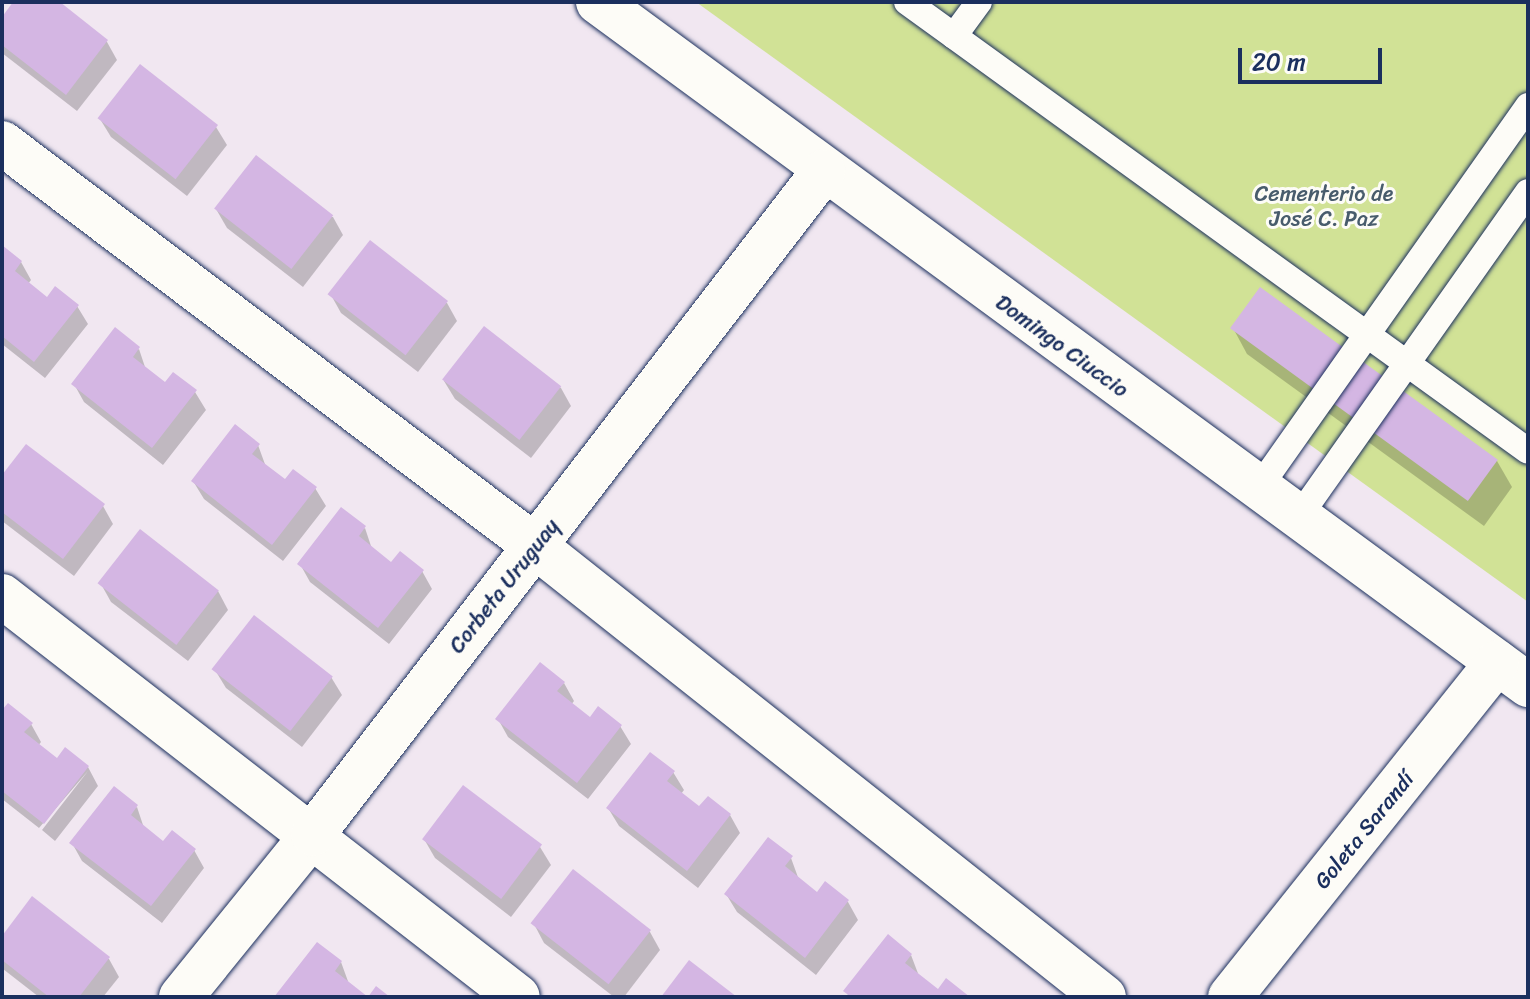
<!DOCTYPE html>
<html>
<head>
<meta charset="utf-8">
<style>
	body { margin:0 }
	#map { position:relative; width:1530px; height:999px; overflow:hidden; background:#f1e7f1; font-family:Sriracha,sans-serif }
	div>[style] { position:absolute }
	.green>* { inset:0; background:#d1e296 }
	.shadow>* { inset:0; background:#0003 }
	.building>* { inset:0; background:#d4b6e3; transform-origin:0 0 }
	.roads { filter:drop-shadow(0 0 2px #1b2f5e) drop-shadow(0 0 2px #1b2f5e) }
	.service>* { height:26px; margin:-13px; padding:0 13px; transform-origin:13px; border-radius:13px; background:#fdfcf7 }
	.minor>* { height:44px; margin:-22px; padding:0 22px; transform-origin:22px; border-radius:22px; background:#fdfcf7 }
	span { translate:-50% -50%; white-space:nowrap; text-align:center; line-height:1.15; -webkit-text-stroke:6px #fdfcf7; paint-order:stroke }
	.park-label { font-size:22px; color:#485c6c }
	.street-label { font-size:22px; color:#1b2f5e }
	.frame { position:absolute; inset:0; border:4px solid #1b2f5e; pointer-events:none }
	.scale { position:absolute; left:1238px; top:48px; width:144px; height:36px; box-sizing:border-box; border:4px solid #1b2f5e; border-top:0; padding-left:10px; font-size:24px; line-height:28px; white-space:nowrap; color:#1b2f5e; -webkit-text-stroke:6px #fdfcf7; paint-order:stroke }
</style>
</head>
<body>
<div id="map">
	<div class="green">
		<div style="clip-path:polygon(696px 2px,1528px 2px,1528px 602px)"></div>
	</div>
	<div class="shadow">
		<div style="clip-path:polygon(16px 2px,57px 2px,107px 42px,117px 60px,77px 111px,2px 53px,2px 20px)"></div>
		<div style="clip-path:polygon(100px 119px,216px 127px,227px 145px,187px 196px,111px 137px)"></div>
		<div style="clip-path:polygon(216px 209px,333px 217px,343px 235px,303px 287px,227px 228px)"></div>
		<div style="clip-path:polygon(2px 248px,21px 262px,31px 280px,28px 284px,47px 299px,77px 306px,88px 324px,45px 378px,2px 344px)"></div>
		<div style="clip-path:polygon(331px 295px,447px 303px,457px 321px,418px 372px,341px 313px)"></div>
		<div style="clip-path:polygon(1233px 328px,1497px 461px,1512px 487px,1484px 526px,1247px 354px)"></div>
		<div style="clip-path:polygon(484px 329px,561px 388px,571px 406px,531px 458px,455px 399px,444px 381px)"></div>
		<div style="clip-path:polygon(139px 349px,146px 370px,165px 385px,195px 392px,206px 410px,163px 465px,84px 402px,74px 384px)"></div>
		<div style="clip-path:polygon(258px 445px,266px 467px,285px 482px,315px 488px,326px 506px,283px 561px,204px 499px,193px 481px)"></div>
		<div style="clip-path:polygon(2px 478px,103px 506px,113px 524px,74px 576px,2px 521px)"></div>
		<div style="clip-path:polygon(365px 528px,372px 549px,392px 565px,422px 571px,432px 589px,389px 644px,310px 582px,300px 564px)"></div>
		<div style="clip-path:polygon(101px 584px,218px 591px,228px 610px,188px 661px,111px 602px)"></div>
		<div style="clip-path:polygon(215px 670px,331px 677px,342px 695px,302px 747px,226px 688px)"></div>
		<div style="clip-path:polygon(564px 683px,574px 701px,571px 705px,590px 720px,620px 726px,631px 744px,588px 799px,508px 737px,498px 719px)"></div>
		<div style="clip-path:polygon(2px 713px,31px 724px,41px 742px,38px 746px,57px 761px,88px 767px,98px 786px,55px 841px,42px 830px,88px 771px,39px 828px,2px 799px)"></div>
		<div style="clip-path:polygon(673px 772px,684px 790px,681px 794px,700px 809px,730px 815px,740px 833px,698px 888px,619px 826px,608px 808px)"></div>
		<div style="clip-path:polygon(137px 807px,144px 828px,164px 844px,194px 850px,204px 868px,162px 923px,82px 861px,72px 843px)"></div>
		<div style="clip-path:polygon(424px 839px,540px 847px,551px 865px,511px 917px,435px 858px)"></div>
		<div style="clip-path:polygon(791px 858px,799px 880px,818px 895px,848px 902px,858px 920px,816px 975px,737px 912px,726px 894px)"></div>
		<div style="clip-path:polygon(573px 872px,650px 932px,660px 950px,624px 997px,614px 997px,544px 943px,534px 924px)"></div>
		<div style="clip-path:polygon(2px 939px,109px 959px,119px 977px,103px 997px,39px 997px,3px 969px)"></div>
		<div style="clip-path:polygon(911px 955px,919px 976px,938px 991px,967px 997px,849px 997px,846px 991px)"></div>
		<div style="clip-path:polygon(341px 962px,349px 984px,365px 997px,277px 997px)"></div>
	</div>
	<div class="building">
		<div style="clip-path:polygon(13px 2px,60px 2px,108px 40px,66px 95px,2px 45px,2px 17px)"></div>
		<div style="left:140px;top:64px;width:99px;height:69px;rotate:38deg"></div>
		<div style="left:256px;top:155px;width:98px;height:68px;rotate:38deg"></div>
		<div style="left:370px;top:240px;width:99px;height:69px;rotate:38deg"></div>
		<div style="clip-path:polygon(2px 245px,22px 261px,15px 271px,47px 297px,55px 286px,79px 305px,34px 362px,2px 336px)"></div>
		<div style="left:1260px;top:287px;width:294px;height:51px;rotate:36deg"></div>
		<div style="left:484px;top:326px;width:98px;height:68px;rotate:38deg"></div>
		<div style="clip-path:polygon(115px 327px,140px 347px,133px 357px,165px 382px,173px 372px,197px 390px,152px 448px,71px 384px)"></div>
		<div style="clip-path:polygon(235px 424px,260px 444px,252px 454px,285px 479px,293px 469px,317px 487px,272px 545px,191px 481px)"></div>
		<div style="clip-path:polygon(26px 444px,105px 504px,63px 559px,2px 512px,2px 475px)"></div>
		<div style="clip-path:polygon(341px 507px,366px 526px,359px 536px,391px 562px,400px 551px,424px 570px,378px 628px,297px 564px)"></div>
		<div style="left:140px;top:529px;width:100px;height:69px;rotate:38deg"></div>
		<div style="left:254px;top:615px;width:100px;height:69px;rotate:38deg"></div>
		<div style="clip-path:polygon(540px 662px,565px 682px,557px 691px,590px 717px,598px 706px,622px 725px,577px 783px,495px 719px)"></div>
		<div style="clip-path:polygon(8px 703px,33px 723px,24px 732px,57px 758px,65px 747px,89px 766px,44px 824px,2px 791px,2px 710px)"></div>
		<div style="clip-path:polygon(650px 752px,675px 771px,667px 781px,699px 806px,708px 796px,731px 814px,687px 871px,606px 808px)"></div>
		<div style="left:463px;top:785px;width:99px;height:68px;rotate:37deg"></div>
		<div style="clip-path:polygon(114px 786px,138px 805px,131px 815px,163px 841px,172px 830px,196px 849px,151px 906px,69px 843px)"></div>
		<div style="clip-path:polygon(768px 837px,793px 856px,785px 866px,817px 892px,825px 881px,849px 900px,805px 958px,724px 894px)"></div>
		<div style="left:573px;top:869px;width:99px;height:69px;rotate:38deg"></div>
		<div style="clip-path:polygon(32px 896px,110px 957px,79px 997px,49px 997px,2px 960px,2px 936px)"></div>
		<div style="clip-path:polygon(888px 934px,912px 954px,905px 963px,938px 989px,946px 978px,970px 997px,851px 997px,843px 991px)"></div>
		<div style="clip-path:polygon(317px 942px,342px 961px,335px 971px,368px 997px,376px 986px,390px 997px,274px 997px)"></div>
		<div style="clip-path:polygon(689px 960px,737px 997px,661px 997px)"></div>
	</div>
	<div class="roads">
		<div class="service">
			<div style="left:907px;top:2px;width:766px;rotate:35.87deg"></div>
			<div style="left:954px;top:36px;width:42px;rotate:-53.7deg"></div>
			<div style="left:1258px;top:489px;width:469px;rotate:-54.8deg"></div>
			<div style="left:1298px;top:518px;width:399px;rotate:-54.8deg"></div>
		</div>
		<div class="minor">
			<div style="left:598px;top:2px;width:1154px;rotate:36.29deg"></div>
			<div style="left:2px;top:143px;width:668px;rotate:37.09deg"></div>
			<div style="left:535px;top:546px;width:726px;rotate:38.4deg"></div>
			<div style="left:2px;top:596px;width:653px;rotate:37.85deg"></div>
			<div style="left:181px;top:997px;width:210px;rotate:-51deg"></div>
			<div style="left:313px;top:834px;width:836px;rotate:-52.39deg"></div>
			<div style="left:1230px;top:997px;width:428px;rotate:-51.4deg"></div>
		</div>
	</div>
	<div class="park-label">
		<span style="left:1324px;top:206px">Cementerio de<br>José C. Paz</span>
	</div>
	<div class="street-label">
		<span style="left:1062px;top:346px;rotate:36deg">Domingo Ciuccio</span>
		<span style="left:504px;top:586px;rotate:-52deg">Corbeta Uruguay</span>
		<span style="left:1364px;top:830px;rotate:-51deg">Goleta Sarandí</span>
	</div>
	<div class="frame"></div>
	<div class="scale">20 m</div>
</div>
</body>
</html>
